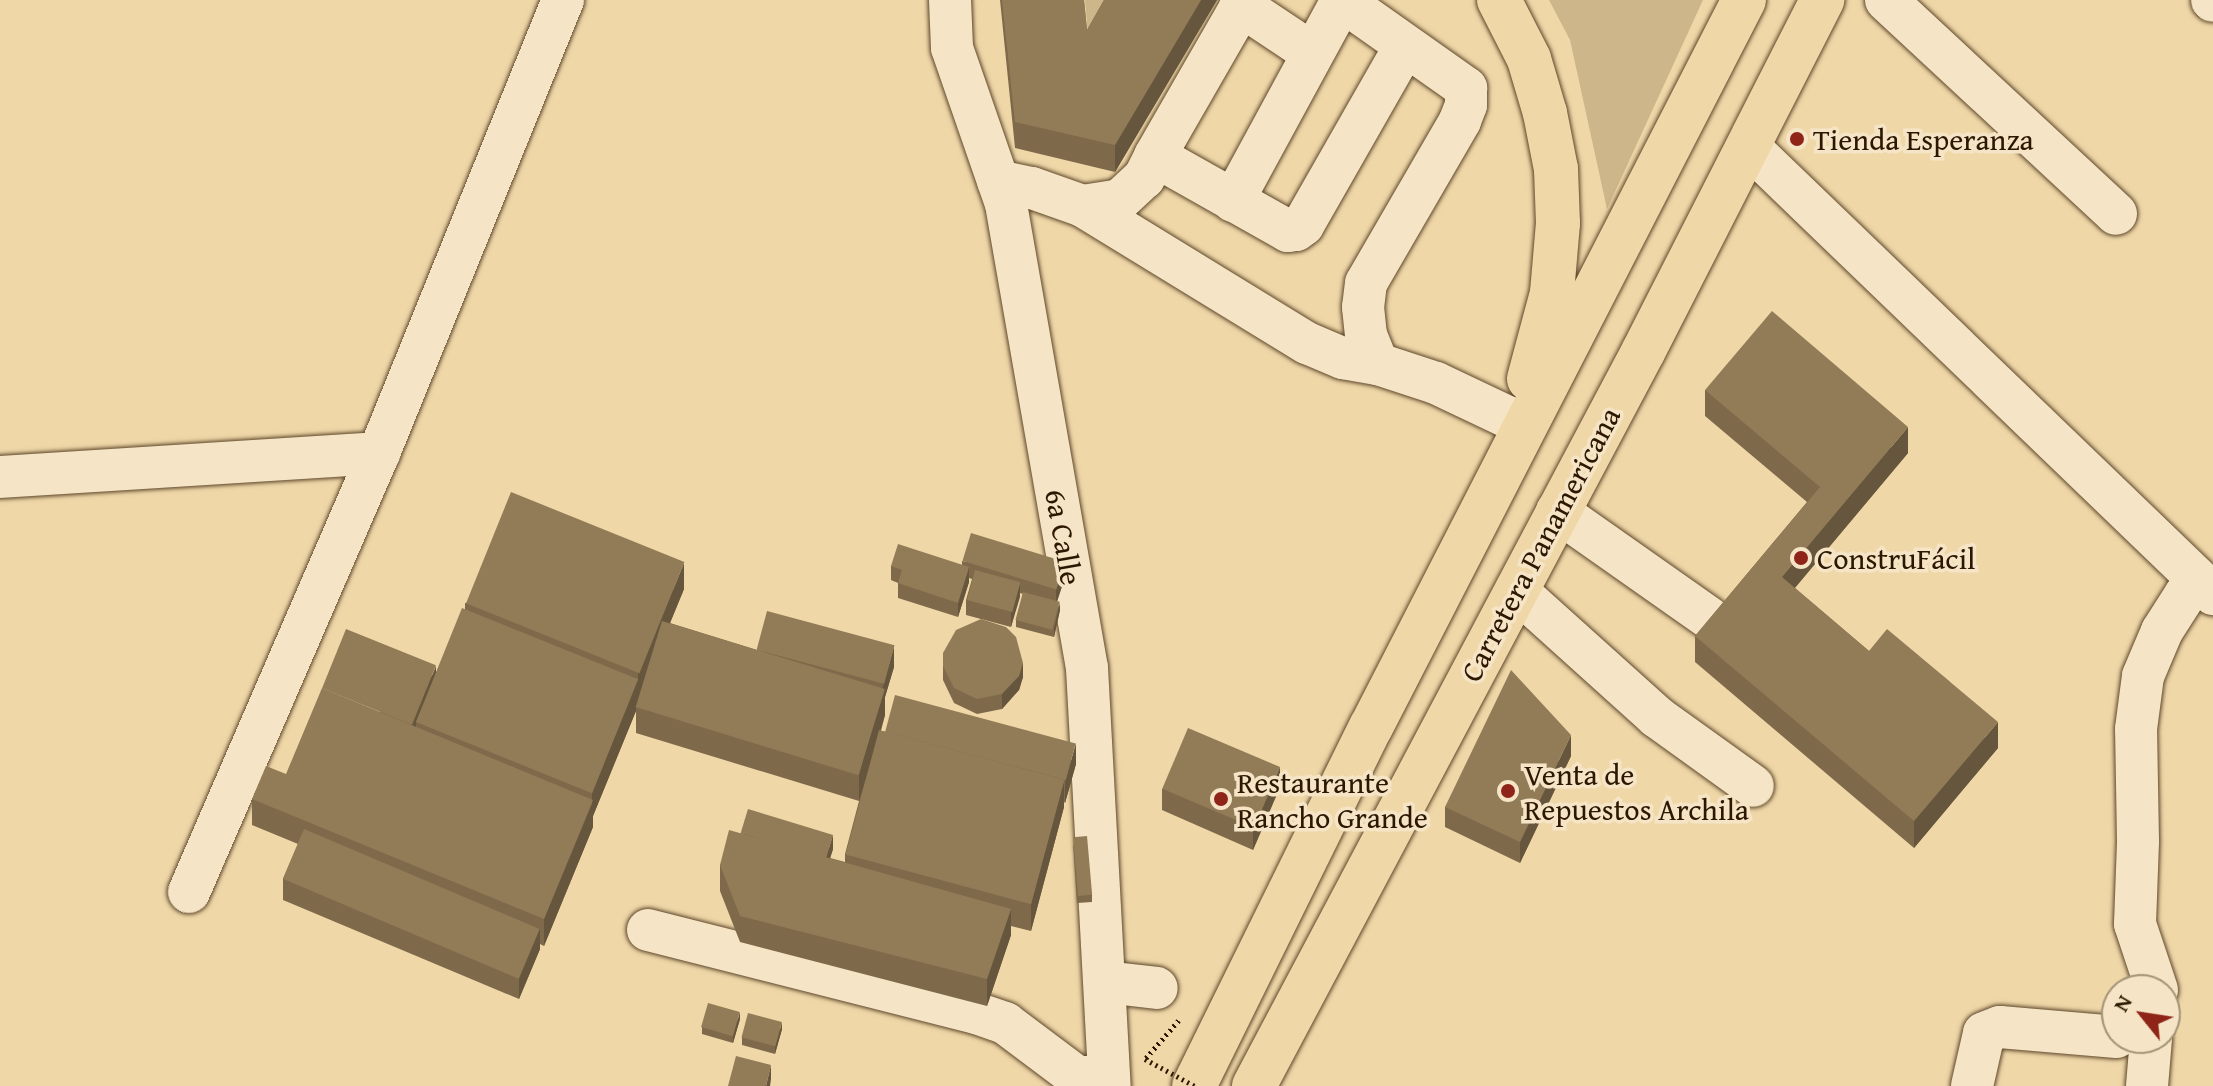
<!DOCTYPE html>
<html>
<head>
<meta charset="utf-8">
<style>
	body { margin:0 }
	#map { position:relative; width:2213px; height:1086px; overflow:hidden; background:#efd7a8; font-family:"Gentium Book Plus",serif }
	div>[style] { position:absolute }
	.green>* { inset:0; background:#ceb68b }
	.path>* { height:5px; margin-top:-2.5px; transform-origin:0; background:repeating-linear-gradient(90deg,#2d1700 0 2px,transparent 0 6px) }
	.roads { filter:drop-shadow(0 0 2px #5e472a) drop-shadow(0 0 2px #5e472a) }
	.minor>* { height:42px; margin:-21px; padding:0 21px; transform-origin:21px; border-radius:21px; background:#f5e5c6 }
	.highway>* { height:44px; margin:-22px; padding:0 22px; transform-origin:22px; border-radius:22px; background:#efd7a8 }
	.path-bridge>* { height:5px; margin-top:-2.5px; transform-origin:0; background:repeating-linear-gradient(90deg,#2d1700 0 2px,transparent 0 6px) }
	.wall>* { inset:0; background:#7e6a4b }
	.shaded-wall>* { inset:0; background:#66563d }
	.building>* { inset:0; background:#927b57; transform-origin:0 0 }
	.dots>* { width:22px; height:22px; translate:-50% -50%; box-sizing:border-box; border:4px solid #f5e5c6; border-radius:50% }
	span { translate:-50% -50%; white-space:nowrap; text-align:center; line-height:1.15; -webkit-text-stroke:7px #f5e5c6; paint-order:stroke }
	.poi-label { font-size:30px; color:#2d1700 }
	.left { translate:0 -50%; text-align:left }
	.street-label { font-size:30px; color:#2d1700 }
	.north { position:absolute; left:2101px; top:974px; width:80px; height:80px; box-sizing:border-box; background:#f5e5c6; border:2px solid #a59377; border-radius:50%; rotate:300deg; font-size:22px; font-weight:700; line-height:32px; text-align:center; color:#2d1700 }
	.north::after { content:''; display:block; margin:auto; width:28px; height:36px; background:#8f2418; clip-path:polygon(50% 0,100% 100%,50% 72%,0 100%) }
</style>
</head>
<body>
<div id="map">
	<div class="green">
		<div style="clip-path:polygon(1085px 0,1115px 0,1089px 48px)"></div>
		<div style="clip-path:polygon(1549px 0,1703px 0,1607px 209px,1570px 40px)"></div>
	</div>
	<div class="path">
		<div style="left:1146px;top:1058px;width:50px;rotate:-49deg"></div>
	</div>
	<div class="roads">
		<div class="minor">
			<div style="left:950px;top:0;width:48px;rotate:87.6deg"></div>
			<div style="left:952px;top:48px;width:165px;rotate:70.9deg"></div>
			<div style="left:1006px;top:204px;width:471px;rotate:80.1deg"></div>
			<div style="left:1087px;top:668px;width:419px;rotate:86.9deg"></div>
			<div style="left:1886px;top:0;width:314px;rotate:42.9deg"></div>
			<div style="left:2212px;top:0;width:1px;rotate:45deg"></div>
			<div style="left:1748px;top:146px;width:646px;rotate:43.93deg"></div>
			<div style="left:1155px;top:156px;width:168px;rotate:-60.1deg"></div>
			<div style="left:1239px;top:10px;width:7px;rotate:-8deg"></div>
			<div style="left:1246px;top:9px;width:79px;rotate:33.7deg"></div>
			<div style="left:998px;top:181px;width:35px;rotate:12deg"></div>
			<div style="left:1032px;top:188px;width:54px;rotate:19.4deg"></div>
			<div style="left:1083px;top:206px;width:263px;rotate:31.5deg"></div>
			<div style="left:1307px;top:343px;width:39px;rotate:23deg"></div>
			<div style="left:1343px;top:358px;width:36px;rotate:10deg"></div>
			<div style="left:1378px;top:364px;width:61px;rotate:18.1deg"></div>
			<div style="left:1436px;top:383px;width:91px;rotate:25.4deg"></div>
			<div style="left:1233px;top:201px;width:222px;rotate:-61.5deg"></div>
			<div style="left:1339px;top:6px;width:8px;rotate:-14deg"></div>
			<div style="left:1347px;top:4px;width:146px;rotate:35.2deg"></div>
			<div style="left:1466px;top:88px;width:17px;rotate:90deg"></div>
			<div style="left:1466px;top:105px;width:17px;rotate:111deg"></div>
			<div style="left:1460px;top:121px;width:187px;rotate:120.1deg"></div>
			<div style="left:1366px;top:283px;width:24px;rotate:97deg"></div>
			<div style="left:1363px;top:307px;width:28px;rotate:84deg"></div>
			<div style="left:1366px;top:335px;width:31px;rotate:68deg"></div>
			<div style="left:1083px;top:206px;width:37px;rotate:-9deg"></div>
			<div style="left:1120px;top:200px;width:33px;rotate:-43deg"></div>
			<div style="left:1144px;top:178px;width:25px;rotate:-63deg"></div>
			<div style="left:1155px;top:156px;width:153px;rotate:29.4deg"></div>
			<div style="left:1288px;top:231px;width:8px;rotate:-7deg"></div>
			<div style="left:1296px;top:230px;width:9px;rotate:-36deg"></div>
			<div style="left:1303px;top:225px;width:206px;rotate:-60.3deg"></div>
			<div style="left:0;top:477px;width:380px;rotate:-3.6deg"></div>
			<div style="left:1557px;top:511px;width:186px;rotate:35.1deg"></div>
			<div style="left:1516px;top:590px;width:190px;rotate:42deg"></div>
			<div style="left:1657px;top:717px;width:118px;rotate:35.7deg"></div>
			<div style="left:189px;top:892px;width:478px;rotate:-66.6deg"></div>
			<div style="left:379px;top:453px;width:489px;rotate:-67.9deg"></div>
			<div style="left:648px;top:930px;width:338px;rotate:14.2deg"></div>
			<div style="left:976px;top:1013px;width:31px;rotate:19deg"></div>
			<div style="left:1005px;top:1023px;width:90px;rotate:36.9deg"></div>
			<div style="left:1077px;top:1077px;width:32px"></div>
			<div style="left:1105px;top:982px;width:52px;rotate:6.6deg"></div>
			<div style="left:2157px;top:990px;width:70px;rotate:-108.4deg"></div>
			<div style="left:2135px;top:924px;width:83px;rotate:-87.9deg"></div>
			<div style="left:2138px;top:841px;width:112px;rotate:-91deg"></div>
			<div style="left:2136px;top:729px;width:53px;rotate:-82.5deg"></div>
			<div style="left:2143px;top:676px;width:49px;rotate:-67.1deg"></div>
			<div style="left:2162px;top:631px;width:43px;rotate:-57.4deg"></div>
			<div style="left:2185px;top:595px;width:19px;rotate:-39deg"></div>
			<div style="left:1972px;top:1086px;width:54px;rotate:-77.2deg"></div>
			<div style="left:1984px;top:1033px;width:17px;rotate:-21deg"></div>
			<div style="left:2000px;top:1027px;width:117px;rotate:4.9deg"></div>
			<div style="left:2147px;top:1086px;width:48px;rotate:-85.2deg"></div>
		</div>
		<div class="highway">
			<div style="left:1499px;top:0;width:66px;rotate:63deg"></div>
			<div style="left:1529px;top:59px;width:56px;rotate:73.5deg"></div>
			<div style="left:1545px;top:113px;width:57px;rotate:78.9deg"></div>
			<div style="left:1556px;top:169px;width:54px;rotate:87.9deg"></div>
			<div style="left:1558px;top:223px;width:70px;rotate:94.9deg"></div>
			<div style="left:1552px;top:293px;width:89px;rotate:105deg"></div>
			<div style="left:1194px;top:1086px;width:400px;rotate:-63.8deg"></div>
			<div style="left:1371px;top:727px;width:817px;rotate:-62.84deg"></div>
			<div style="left:1254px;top:1086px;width:831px;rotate:-62.08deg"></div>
			<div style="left:1643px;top:352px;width:395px;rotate:-63deg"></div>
		</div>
	</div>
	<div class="path-bridge">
		<div style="left:1145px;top:1059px;width:57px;rotate:28.4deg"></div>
	</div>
	<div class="wall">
		<div style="clip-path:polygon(1000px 0,1084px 0,1087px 30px,1104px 0,1217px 0,1115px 172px,1015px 148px)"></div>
		<div style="clip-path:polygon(1705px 390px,1908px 453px,1795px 588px,1869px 651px,1998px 748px,1914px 848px,1695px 662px,1695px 636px,1807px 502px,1705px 416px)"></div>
		<div style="clip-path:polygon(962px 561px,1065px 577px,1057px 602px,1060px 610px,1054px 637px,1016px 627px,1016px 620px,1023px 594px,1020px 593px,1011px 627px,966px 615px,966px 600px,972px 579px,969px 578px,969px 582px,958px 617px,898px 598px,898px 583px,891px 580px,891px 566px,962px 565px)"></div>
		<div style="clip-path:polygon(684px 589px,670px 623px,757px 650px,894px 667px,885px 697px,885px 715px,881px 731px,1076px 764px,1065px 803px,1064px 802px,1064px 807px,1031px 931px,1011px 926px,1011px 935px,987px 1006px,740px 942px,720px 891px,720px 865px,741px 833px,833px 849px,830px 858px,845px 862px,845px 854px,859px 801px,636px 733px,636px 711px,593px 816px,593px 827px,544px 946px,540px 944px,540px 949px,519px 999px,283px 900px,283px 879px,298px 844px,252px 825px,252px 799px,436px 673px,465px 609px,465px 603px)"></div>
		<div style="clip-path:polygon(943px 653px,1023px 677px,1019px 690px,1002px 709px,977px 714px,954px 703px,943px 680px)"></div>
		<div style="clip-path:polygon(1571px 756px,1520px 863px,1445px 827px,1445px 807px)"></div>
		<div style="clip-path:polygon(1280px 787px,1253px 850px,1162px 810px,1162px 789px)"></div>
		<div style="clip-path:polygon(1073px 844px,1092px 895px,1092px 902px,1077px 903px)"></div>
		<div style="clip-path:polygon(740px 1019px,733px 1043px,702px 1034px,702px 1027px)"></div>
		<div style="clip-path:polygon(782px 1029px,775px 1054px,742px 1045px,742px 1037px)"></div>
	</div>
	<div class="shaded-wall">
		<div style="clip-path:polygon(1201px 0,1217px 0,1115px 172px,1115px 145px)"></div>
		<div style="clip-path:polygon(1908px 427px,1908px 453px,1782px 603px,1782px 577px)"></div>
		<div style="clip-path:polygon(1065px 562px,1065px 577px,1056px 604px,1056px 590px)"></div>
		<div style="clip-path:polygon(684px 563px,684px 589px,638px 701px,638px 675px)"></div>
		<div style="clip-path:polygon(969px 567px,969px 582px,958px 617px,958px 603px)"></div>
		<div style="clip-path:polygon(1020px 582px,1020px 597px,1011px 627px,1011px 613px)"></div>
		<div style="clip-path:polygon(1060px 602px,1060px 610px,1054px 637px,1054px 629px)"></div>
		<div style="clip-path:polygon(894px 646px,894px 667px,885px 697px,885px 715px,859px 801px,859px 775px)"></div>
		<div style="clip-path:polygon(1023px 663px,1023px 677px,1019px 690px,1002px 709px,1002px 694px)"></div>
		<div style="clip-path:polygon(436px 666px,436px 686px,416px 722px,416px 735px,412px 724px)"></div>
		<div style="clip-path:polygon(638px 679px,638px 705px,636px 707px,636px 711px,593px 816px,593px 827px,544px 946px,544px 919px,592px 804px,592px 793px)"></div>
		<div style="clip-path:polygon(1998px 722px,1998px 748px,1914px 848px,1914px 821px)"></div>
		<div style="clip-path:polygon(1571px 735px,1571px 756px,1520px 863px,1520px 842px)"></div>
		<div style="clip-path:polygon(1076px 743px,1076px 764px,1065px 803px,1065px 782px)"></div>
		<div style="clip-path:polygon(1280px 767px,1280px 787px,1253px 850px,1253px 829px)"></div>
		<div style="clip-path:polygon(1064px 781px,1064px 807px,1031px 931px,1031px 904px)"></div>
		<div style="clip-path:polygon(833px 835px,833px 849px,824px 878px,824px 864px)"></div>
		<div style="clip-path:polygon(1011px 909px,1011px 935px,987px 1006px,987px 979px)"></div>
		<div style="clip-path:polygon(540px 928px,540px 949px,519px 999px,519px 979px)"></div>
		<div style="clip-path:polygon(740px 1012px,740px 1019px,733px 1043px,733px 1035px)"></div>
		<div style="clip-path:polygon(782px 1022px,782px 1029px,775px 1054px,775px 1047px)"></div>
		<div style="clip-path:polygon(771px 1065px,771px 1079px,770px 1086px,766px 1086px)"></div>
	</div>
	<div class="building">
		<div style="clip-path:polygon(1002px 0,1084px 0,1087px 30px,1104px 0,1201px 0,1115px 145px,1015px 122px)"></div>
		<div style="clip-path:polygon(1772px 311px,1908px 427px,1782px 577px,1869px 651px,1887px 629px,1998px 722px,1914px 821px,1695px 636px,1820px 487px,1705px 390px)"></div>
		<div style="left:511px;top:492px;width:187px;height:120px;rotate:22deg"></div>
		<div style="left:971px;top:533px;width:98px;height:29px;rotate:17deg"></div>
		<div style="clip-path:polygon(898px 544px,969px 567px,958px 603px,898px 583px,902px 570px,891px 566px)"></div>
		<div style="left:975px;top:570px;width:47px;height:31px;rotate:15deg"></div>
		<div style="left:1023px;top:592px;width:38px;height:29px;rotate:15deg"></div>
		<div style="left:462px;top:608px;width:190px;height:123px;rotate:22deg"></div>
		<div style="left:767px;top:611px;width:132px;height:40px;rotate:15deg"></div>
		<div style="clip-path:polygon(981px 619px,1006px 627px,1016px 637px,1023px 663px,1019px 676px,1002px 694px,977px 699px,954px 688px,943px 666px,943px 653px,956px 630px)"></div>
		<div style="left:662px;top:621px;width:233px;height:90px;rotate:17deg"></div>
		<div style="left:346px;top:629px;width:97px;height:64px;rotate:22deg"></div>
		<div style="clip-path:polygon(1511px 670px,1571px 735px,1520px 842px,1445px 807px)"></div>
		<div style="clip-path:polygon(322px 688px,593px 800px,544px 919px,252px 799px,266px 766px,286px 774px)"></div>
		<div style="left:895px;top:695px;width:187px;height:38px;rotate:15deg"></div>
		<div style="left:1188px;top:728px;width:100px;height:66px;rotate:23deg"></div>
		<div style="left:879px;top:730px;width:192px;height:129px;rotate:15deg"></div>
		<div style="left:748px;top:809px;width:89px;height:25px;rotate:17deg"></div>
		<div style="left:304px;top:829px;width:256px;height:54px;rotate:23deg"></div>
		<div style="clip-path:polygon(729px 830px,1011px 909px,987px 979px,740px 916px,720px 865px)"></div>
		<div style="left:1087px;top:836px;width:59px;height:14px;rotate:85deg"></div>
		<div style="left:708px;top:1003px;width:33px;height:25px;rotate:16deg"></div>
		<div style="left:748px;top:1013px;width:35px;height:25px;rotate:15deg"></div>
		<div style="clip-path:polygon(736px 1056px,771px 1065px,766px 1086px,728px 1086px)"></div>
	</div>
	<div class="dots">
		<div style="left:1797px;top:139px;background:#8f2418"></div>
		<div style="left:1801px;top:558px;background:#8f2418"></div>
		<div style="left:1508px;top:791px;background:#8f2418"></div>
		<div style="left:1221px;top:799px;background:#8f2418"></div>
	</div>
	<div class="poi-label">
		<span class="left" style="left:1813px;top:139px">Tienda Esperanza</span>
		<span class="left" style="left:1817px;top:558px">ConstruFácil</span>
		<span class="left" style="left:1524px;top:791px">Venta de<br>Repuestos Archila</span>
		<span class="left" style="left:1237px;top:799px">Restaurante<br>Rancho Grande</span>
	</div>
	<div class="street-label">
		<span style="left:1064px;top:537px;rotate:80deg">6a Calle</span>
		<span style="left:1540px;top:544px;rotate:-62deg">Carretera Panamericana</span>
	</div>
	<div class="north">N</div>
</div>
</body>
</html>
